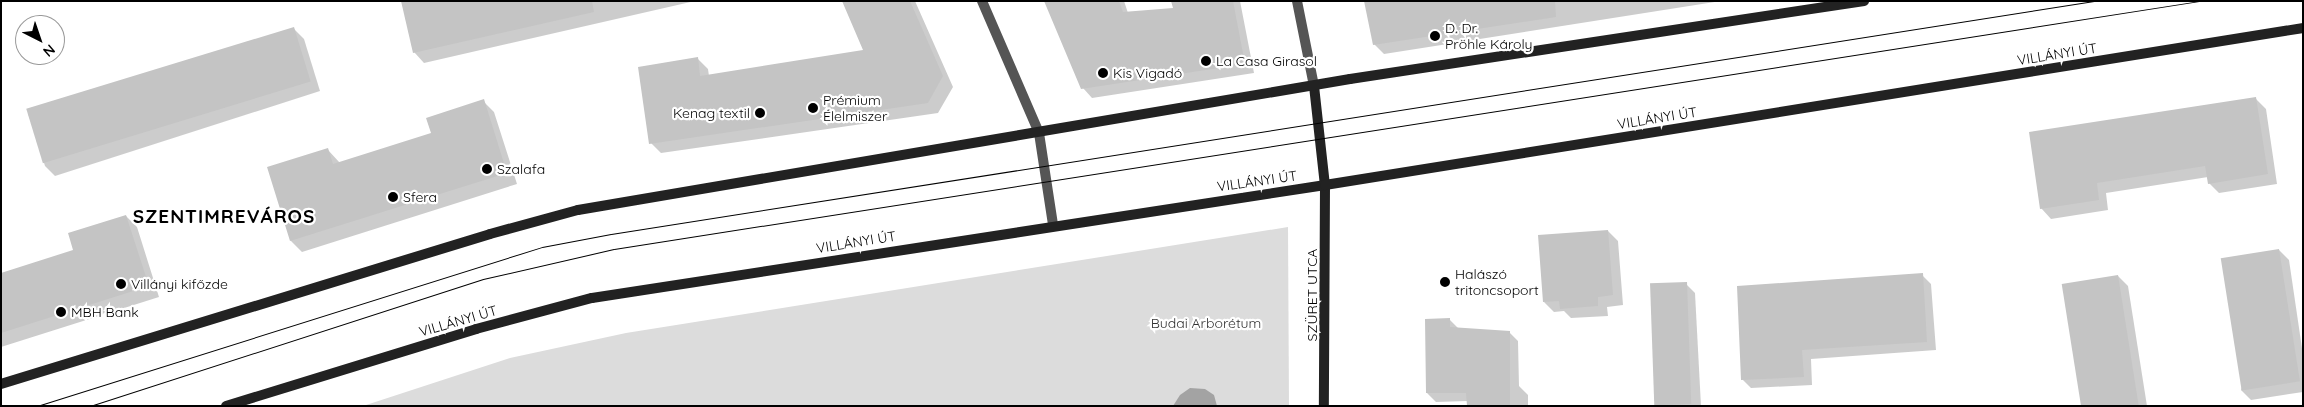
<!DOCTYPE html>
<html>
<head>
<meta charset="utf-8">
<style>
	body { margin:0 }
	#map { position:relative; width:2304px; height:407px; overflow:hidden; background:#fff; font-family:Quicksand,sans-serif }
	div>[style] { position:absolute }
	.green>* { inset:0; background:#dcdcdc }
	.water>* { inset:0; background:#a3a3a3 }
	.shadow>* { inset:0; background:#0003 }
	.building>* { inset:0; background:#c4c4c4; transform-origin:0 0 }
	.street>* { height:10px; margin:-5px; padding:0 5px; transform-origin:5px; border-radius:5px; background:#555 }
	.secondary>* { height:10px; margin:-5px; padding:0 5px; transform-origin:5px; border-radius:5px; background:#222 }
	.tram>* { height:1px; margin:-0.5px; padding:0 0.5px; transform-origin:0.5px; border-radius:0.5px; background:#000 }
	.dots>* { width:14px; height:14px; translate:-50% -50%; box-sizing:border-box; border:2px solid #fff; border-radius:50% }
	span { translate:-50% -50%; white-space:nowrap; text-align:center; line-height:1.15; -webkit-text-stroke:4.5px #fff; paint-order:stroke }
	.poi-label { font-size:14px; color:#000 }
	.left { translate:0 -50%; text-align:left }
	.right { translate:-100% -50%; text-align:right }
	.street-label { font-size:14px; color:#000 }
	.park-label { font-size:14px; color:#333 }
	.district-label { font-size:19px; color:#000; font-weight:700; letter-spacing:1px }
	.frame { position:absolute; inset:0; border:2px solid #000; pointer-events:none }
	.north { position:absolute; left:15px; top:15px; width:50px; height:50px; box-sizing:border-box; background:#fff; border:1px solid #999; border-radius:50%; rotate:139deg; font-size:14px; font-weight:700; line-height:20px; text-align:center; color:#000 }
	.north::after { content:''; display:block; margin:auto; width:18px; height:22px; background:#000; clip-path:polygon(50% 0,100% 100%,50% 72%,0 100%) }
</style>
</head>
<body>
<div id="map">
	<div class="green">
		<div style="clip-path:polygon(1288px 227px,1289px 406px,363px 406px,510px 358px,626px 333px)"></div>
	</div>
	<div class="water">
		<div style="clip-path:polygon(1190px 388px,1205px 389px,1214px 395px,1217px 406px,1173px 406px,1180px 395px)"></div>
	</div>
	<div class="shadow">
		<div style="clip-path:polygon(402px 1px,695px 1px,424px 63px,414px 52px)"></div>
		<div style="clip-path:polygon(843px 1px,915px 1px,953px 87px,938px 113px,661px 153px,651px 143px,698px 59px,708px 69px,709px 76px,864px 51px)"></div>
		<div style="clip-path:polygon(1046px 1px,1124px 1px,1128px 13px,1174px 9px,1173px 1px,1240px 1px,1254px 73px,1092px 98px,1083px 88px)"></div>
		<div style="clip-path:polygon(1366px 1px,1721px 1px,1384px 54px,1374px 44px)"></div>
		<div style="clip-path:polygon(294px 29px,304px 39px,320px 91px,55px 176px,45px 166px,28px 113px)"></div>
		<div style="clip-path:polygon(2256px 99px,2266px 109px,2277px 184px,2219px 193px,2209px 183px,2208px 177px,2106px 193px,2108px 210px,2051px 219px,2041px 208px)"></div>
		<div style="clip-path:polygon(483px 101px,494px 112px,517px 184px,302px 252px,291px 241px,269px 168px,328px 150px,340px 163px,432px 134px)"></div>
		<div style="clip-path:polygon(126px 216px,137px 227px,159px 297px,1px 347px,1px 275px,75px 251px)"></div>
		<div style="clip-path:polygon(1608px 231px,1618px 241px,1623px 305px,1607px 307px,1608px 316px,1571px 318px,1564px 311px,1554px 312px,1544px 302px)"></div>
		<div style="clip-path:polygon(2279px 250px,2289px 260px,2303px 355px,2303px 392px,2251px 400px,2241px 390px)"></div>
		<div style="clip-path:polygon(1922px 275px,1931px 284px,1936px 350px,1811px 359px,1812px 385px,1751px 388px,1742px 379px)"></div>
		<div style="clip-path:polygon(2118px 276px,2128px 286px,2147px 406px,2084px 406px)"></div>
		<div style="clip-path:polygon(1686px 284px,1695px 293px,1701px 406px,1658px 406px)"></div>
		<div style="clip-path:polygon(1450px 320px,1459px 329px,1509px 332px,1518px 341px,1519px 386px,1528px 395px,1528px 406px,1468px 406px,1468px 401px,1436px 402px,1427px 393px)"></div>
	</div>
	<div class="building">
		<div style="clip-path:polygon(401px 1px,592px 1px,594px 12px,413px 53px)"></div>
		<div style="clip-path:polygon(842px 1px,910px 1px,943px 76px,928px 103px,649px 144px,638px 67px,698px 57px,700px 76px,863px 50px)"></div>
		<div style="clip-path:polygon(1044px 1px,1119px 1px,1123px 12px,1173px 8px,1171px 1px,1233px 1px,1245px 64px,1081px 89px)"></div>
		<div style="clip-path:polygon(1364px 1px,1555px 1px,1556px 17px,1373px 45px)"></div>
		<div style="left:294px;top:27px;width:57px;height:280px;rotate:73deg"></div>
		<div style="clip-path:polygon(2256px 97px,2268px 174px,2208px 184px,2205px 166px,2097px 183px,2099px 200px,2040px 209px,2029px 132px)"></div>
		<div style="clip-path:polygon(484px 99px,507px 173px,290px 241px,267px 167px,328px 148px,333px 164px,431px 133px,426px 118px)"></div>
		<div style="clip-path:polygon(126px 215px,149px 286px,1px 333px,1px 273px,73px 250px,68px 233px)"></div>
		<div style="clip-path:polygon(1608px 230px,1613px 295px,1598px 297px,1598px 306px,1560px 309px,1559px 301px,1543px 302px,1538px 235px)"></div>
		<div style="left:2279px;top:249px;width:134px;height:59px;rotate:81deg"></div>
		<div style="clip-path:polygon(1923px 273px,1927px 342px,1802px 350px,1804px 377px,1741px 380px,1737px 286px)"></div>
		<div style="left:2118px;top:275px;width:133px;height:57px;rotate:81deg"></div>
		<div style="left:1687px;top:282px;width:122px;height:37px;rotate:88deg"></div>
		<div style="clip-path:polygon(1450px 318px,1450px 327px,1510px 331px,1510px 406px,1467px 406px,1466px 393px,1426px 393px,1425px 319px)"></div>
	</div>
	<div class="street">
		<div style="left:982px;top:1px;width:144px;rotate:66.6deg"></div>
		<div style="left:1039px;top:133px;width:93px;rotate:81.3deg"></div>
		<div style="left:1297px;top:1px;width:87px;rotate:78.7deg"></div>
	</div>
	<div class="secondary">
		<div style="left:1314px;top:86px;width:100px;rotate:83.7deg"></div>
		<div style="left:1325px;top:185px;width:221px;rotate:90.3deg"></div>
		<div style="left:1px;top:384px;width:511px;rotate:-17.05deg"></div>
		<div style="left:490px;top:234px;width:91px;rotate:-15.3deg"></div>
		<div style="left:578px;top:210px;width:783px;rotate:-9.63deg"></div>
		<div style="left:1350px;top:79px;width:520px;rotate:-8.63deg"></div>
		<div style="left:226px;top:406px;width:262px;rotate:-17.1deg"></div>
		<div style="left:476px;top:329px;width:120px;rotate:-15deg"></div>
		<div style="left:592px;top:298px;width:742px;rotate:-8.76deg"></div>
		<div style="left:1325px;top:185px;width:991px;rotate:-9.12deg"></div>
	</div>
	<div class="tram">
		<div style="left:37px;top:406px;width:529px;rotate:-17.48deg"></div>
		<div style="left:542px;top:247px;width:70px;rotate:-10.7deg"></div>
		<div style="left:611px;top:234px;width:1501px;rotate:-8.93deg"></div>
		<div style="left:90px;top:406px;width:413px;rotate:-17.9deg"></div>
		<div style="left:483px;top:279px;width:134px;rotate:-12.9deg"></div>
		<div style="left:614px;top:249px;width:1604px;rotate:-8.89deg"></div>
	</div>
	<div class="dots">
		<div style="left:1435px;top:36px;background:#000"></div>
		<div style="left:1206px;top:61px;background:#000"></div>
		<div style="left:1103px;top:73px;background:#000"></div>
		<div style="left:813px;top:108px;background:#000"></div>
		<div style="left:760px;top:113px;background:#000"></div>
		<div style="left:487px;top:169px;background:#000"></div>
		<div style="left:393px;top:197px;background:#000"></div>
		<div style="left:1445px;top:282px;background:#000"></div>
		<div style="left:121px;top:284px;background:#000"></div>
		<div style="left:61px;top:312px;background:#000"></div>
	</div>
	<div class="poi-label">
		<span class="left" style="left:1445px;top:36px">D. Dr.<br>Pröhle Károly</span>
		<span class="left" style="left:1216px;top:61px">La Casa Girasol</span>
		<span class="left" style="left:1113px;top:73px">Kis Vigadó</span>
		<span class="left" style="left:823px;top:108px">Prémium<br>Élelmiszer</span>
		<span class="right" style="left:750px;top:113px">Kenag textil</span>
		<span class="left" style="left:497px;top:169px">Szalafa</span>
		<span class="left" style="left:403px;top:197px">Sfera</span>
		<span class="left" style="left:1455px;top:282px">Halászó<br>tritoncsoport</span>
		<span class="left" style="left:131px;top:284px">Villányi kifőzde</span>
		<span class="left" style="left:71px;top:312px">MBH Bank</span>
	</div>
	<div class="street-label">
		<span style="left:2057px;top:54px;rotate:-9deg">VILLÁNYI ÚT</span>
		<span style="left:1657px;top:118px;rotate:-9deg">VILLÁNYI ÚT</span>
		<span style="left:1257px;top:181px;rotate:-8deg">VILLÁNYI ÚT</span>
		<span style="left:856px;top:242px;rotate:-9deg">VILLÁNYI ÚT</span>
		<span style="left:1312px;top:295px;rotate:-90deg">SZÜRET UTCA</span>
		<span style="left:458px;top:321px;rotate:-16deg">VILLÁNYI ÚT</span>
	</div>
	<div class="park-label">
		<span style="left:1206px;top:323px">Budai Arborétum</span>
	</div>
	<div class="district-label">
		<span style="left:224px;top:217px">SZENTIMREVÁROS</span>
	</div>
	<div class="frame"></div>
	<div class="north">N</div>
</div>
</body>
</html>
